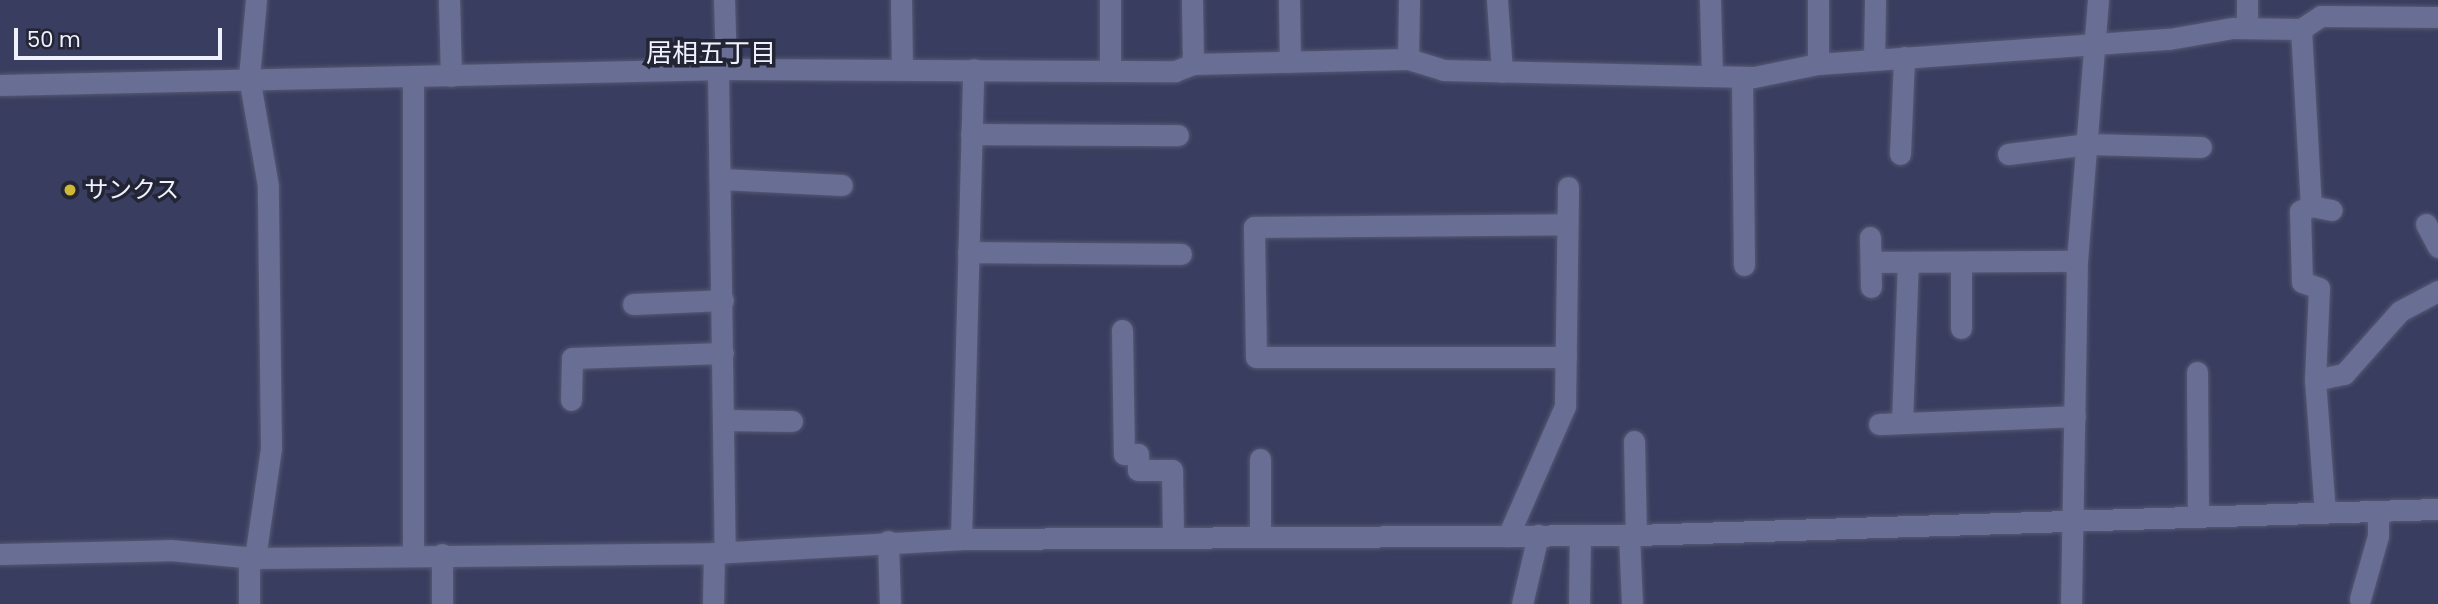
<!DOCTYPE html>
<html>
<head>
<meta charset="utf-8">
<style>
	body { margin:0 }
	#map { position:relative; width:2438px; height:604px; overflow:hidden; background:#393d5f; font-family:Poppins,"Noto Sans JP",sans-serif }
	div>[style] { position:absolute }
	.roads { filter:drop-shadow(0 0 2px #565974) drop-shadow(0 0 2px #565974) }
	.minor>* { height:21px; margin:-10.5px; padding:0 10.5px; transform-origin:10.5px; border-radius:10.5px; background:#696e94 }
	.dots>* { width:19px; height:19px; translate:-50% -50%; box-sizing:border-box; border:4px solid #232535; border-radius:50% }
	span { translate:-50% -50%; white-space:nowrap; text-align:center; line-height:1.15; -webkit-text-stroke:7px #232535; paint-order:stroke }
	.poi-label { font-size:24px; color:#eff1ff }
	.left { translate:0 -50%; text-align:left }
	.neighbourhood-label { font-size:26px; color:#eff1ff }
	.scale { position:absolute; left:14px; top:28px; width:208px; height:32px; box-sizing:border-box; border:4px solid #eff1ff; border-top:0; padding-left:9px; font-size:21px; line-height:24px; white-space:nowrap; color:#eff1ff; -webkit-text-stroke:5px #232535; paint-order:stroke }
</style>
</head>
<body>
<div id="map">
	<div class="roads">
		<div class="minor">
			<div style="left:449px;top:0;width:76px;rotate:88.5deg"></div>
			<div style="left:724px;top:0;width:69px;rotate:88.3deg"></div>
			<div style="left:901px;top:0;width:68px;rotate:89.2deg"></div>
			<div style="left:1110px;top:0;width:70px;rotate:90deg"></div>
			<div style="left:1289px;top:0;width:62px;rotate:89.1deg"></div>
			<div style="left:1497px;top:0;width:72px;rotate:86deg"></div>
			<div style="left:1710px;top:0;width:76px;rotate:88.5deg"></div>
			<div style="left:1818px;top:0;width:64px;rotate:90deg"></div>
			<div style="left:2247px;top:0;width:28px;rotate:90deg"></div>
			<div style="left:2301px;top:29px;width:177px;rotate:86.8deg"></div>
			<div style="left:2311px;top:206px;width:12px;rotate:156deg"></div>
			<div style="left:2300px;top:211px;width:71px;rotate:88.4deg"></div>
			<div style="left:2302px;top:282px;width:18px;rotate:19deg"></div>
			<div style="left:2319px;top:288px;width:92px;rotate:92.5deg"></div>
			<div style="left:2315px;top:380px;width:132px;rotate:85.7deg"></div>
			<div style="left:1408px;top:59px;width:59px;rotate:-89deg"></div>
			<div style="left:1874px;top:60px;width:60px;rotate:-89deg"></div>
			<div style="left:1193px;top:64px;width:215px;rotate:-1.3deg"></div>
			<div style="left:1408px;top:59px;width:37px;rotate:17deg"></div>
			<div style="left:1443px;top:70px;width:311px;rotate:1.3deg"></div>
			<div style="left:1754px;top:77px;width:65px;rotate:-11.5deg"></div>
			<div style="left:1818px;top:64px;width:352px;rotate:-4.1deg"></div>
			<div style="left:2169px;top:39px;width:65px;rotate:-9.8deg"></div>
			<div style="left:2233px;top:28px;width:68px;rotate:0.8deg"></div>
			<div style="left:2301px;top:29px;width:24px;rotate:-33deg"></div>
			<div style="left:2321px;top:16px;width:117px;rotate:0.5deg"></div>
			<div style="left:718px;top:71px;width:479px;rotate:89.2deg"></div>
			<div style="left:413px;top:77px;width:476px;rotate:90deg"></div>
			<div style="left:1742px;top:77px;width:188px;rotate:89.4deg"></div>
			<div style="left:0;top:85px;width:726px;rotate:-1.26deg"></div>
			<div style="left:726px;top:69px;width:449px;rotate:0.3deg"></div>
			<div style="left:1175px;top:71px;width:19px;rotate:-21deg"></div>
			<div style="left:1193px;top:64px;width:64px;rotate:-90.9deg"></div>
			<div style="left:971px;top:134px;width:207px;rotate:0.3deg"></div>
			<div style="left:1900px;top:154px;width:97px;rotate:-87.6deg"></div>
			<div style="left:2008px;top:154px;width:81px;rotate:-7.1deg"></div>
			<div style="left:2088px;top:144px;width:113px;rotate:1.5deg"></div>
			<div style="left:722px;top:179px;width:120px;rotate:2.9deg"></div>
			<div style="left:2311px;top:206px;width:21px;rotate:11deg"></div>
			<div style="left:2426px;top:224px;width:26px;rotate:62deg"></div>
			<div style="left:1870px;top:237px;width:50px;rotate:88.9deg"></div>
			<div style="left:968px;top:252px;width:213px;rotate:0.5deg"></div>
			<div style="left:1871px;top:262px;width:206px;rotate:-0.3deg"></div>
			<div style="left:633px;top:304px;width:90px;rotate:-2.5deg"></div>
			<div style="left:1961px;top:328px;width:66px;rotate:-90deg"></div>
			<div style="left:1122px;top:330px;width:124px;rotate:89.1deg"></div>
			<div style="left:1124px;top:454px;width:14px"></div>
			<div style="left:1138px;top:454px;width:16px;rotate:90deg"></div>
			<div style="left:1138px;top:470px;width:34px"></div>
			<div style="left:1172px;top:470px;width:66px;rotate:89.1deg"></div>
			<div style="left:1566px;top:357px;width:310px;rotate:180deg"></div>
			<div style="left:1256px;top:357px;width:130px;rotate:-90.9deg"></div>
			<div style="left:1254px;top:227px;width:313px;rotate:-0.5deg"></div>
			<div style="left:2197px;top:372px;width:141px;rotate:89.6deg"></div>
			<div style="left:2315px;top:380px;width:30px;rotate:-12deg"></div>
			<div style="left:2344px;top:374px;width:84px;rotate:-48.4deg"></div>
			<div style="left:2400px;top:311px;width:43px;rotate:-27.8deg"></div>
			<div style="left:571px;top:400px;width:42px;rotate:-88.6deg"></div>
			<div style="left:572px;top:358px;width:151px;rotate:-1.9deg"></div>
			<div style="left:723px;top:420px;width:69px;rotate:0.8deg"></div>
			<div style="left:1902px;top:423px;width:161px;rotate:-87.9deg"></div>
			<div style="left:1879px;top:424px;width:196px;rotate:-2.3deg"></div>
			<div style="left:1634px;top:441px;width:94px;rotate:88.8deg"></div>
			<div style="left:1260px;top:459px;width:77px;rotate:90deg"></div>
			<div style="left:1629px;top:535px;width:69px;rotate:87.5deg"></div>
			<div style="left:1508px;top:536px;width:142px;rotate:-66.3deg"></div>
			<div style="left:1565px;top:406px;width:219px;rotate:-89.2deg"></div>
			<div style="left:961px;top:539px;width:470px;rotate:-88.5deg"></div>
			<div style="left:888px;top:541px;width:63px;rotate:88.2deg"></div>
			<div style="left:0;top:554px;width:170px;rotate:-1.3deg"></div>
			<div style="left:170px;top:550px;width:85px;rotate:5.4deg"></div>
			<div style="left:255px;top:558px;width:459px;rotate:-0.6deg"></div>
			<div style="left:714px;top:553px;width:247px;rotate:-3.2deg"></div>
			<div style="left:961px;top:539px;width:675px;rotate:-0.34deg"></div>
			<div style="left:1636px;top:535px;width:802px;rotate:-1.86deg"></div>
			<div style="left:442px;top:554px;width:50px;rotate:90deg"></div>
			<div style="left:249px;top:558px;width:46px;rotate:90deg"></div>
			<div style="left:255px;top:558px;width:111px;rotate:-81.7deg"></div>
			<div style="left:271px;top:448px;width:262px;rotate:-90.7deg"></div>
			<div style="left:268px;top:186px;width:111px;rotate:-99.9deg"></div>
			<div style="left:249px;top:77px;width:77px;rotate:-84.8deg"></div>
			<div style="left:2360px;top:599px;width:66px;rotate:-74.1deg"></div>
			<div style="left:2378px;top:536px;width:25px;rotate:-90deg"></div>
			<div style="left:713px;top:604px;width:51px;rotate:-88.9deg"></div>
			<div style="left:1522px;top:604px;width:71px;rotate:-76.9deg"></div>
			<div style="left:1579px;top:604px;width:69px;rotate:-89.2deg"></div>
			<div style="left:2071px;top:604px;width:343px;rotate:-89deg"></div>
			<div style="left:2077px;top:261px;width:262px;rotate:-85.4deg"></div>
		</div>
	</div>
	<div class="dots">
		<div style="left:70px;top:190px;background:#d0b837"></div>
	</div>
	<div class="poi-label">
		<span class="left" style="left:84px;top:190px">サンクス</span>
	</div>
	<div class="neighbourhood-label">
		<span style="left:711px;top:54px">居相五丁目</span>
	</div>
	<div class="scale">50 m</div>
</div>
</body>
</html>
